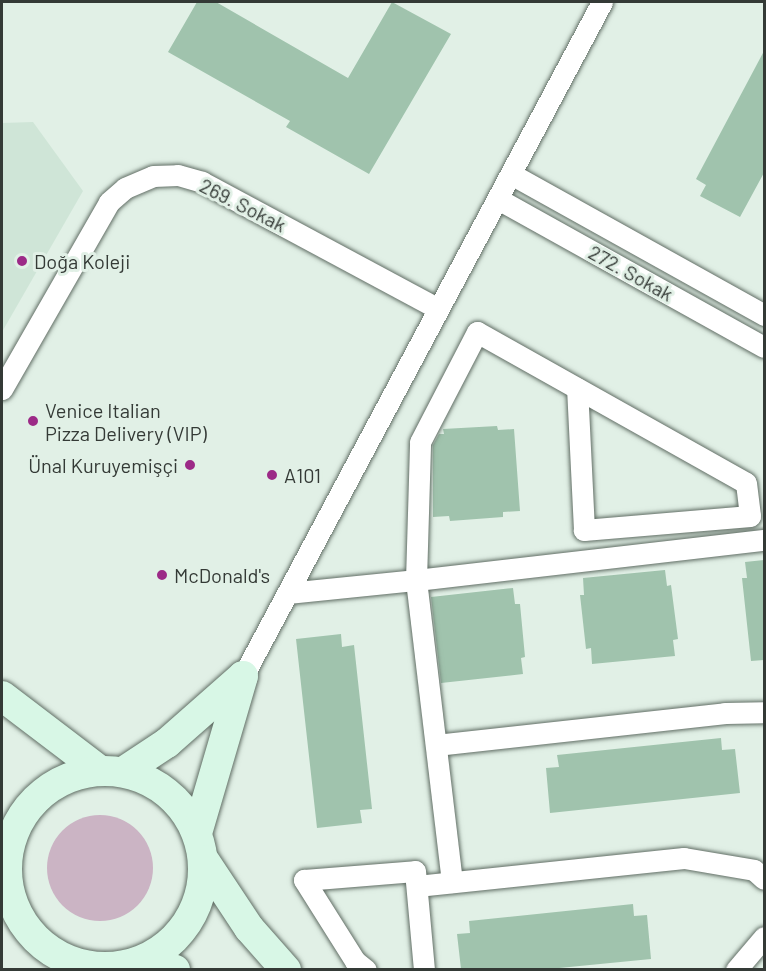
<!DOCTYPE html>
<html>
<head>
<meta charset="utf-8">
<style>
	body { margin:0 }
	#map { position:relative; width:766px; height:971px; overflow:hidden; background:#e1f0e6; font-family:Barlow,sans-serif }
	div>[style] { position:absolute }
	.built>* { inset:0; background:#cfe5d7 }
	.green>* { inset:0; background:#cbb4c4 }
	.round { border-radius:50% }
	.building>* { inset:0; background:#a0c3ad }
	.roads { filter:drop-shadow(0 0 2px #616e65) drop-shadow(0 0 2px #616e65) }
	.street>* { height:21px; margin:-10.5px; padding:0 10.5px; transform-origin:10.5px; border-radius:10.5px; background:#fff }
	.secondary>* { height:30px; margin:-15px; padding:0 15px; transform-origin:15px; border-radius:15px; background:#d8f7e6 }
	.secondary>.ring { margin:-15px; padding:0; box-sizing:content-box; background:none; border:30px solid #d8f7e6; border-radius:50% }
	.dots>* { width:16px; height:16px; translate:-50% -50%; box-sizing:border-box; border:3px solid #e1f0e6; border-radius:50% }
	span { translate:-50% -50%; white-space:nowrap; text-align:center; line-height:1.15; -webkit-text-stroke:6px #e1f0e6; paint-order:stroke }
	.street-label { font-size:20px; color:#343a36 }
	.poi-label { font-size:20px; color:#343a36 }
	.left { translate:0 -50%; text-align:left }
	.right { translate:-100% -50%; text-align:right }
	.frame { position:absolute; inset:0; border:3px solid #343a36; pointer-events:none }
</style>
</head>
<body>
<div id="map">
	<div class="built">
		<div style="clip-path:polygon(33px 122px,83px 191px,2px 332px,2px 123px)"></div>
	</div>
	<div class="green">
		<div class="round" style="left:47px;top:815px;width:106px;height:106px"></div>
	</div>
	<div class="building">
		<div style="clip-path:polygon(197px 2px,216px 2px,348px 78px,392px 2px,451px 34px,369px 174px,286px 127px,290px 121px,168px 52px)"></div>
		<div style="clip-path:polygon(765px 49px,765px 171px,740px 217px,700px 196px,706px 185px,696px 179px)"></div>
		<div style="clip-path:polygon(497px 426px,498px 430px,514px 429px,520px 511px,503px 512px,503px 517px,450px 521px,449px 516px,433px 517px,433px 445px,439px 434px,444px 434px,443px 429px)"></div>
		<div style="clip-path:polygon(765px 560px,765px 660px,751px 661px,742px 578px,747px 578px,745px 562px)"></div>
		<div style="clip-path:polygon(665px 570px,667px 586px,671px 585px,678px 639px,673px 640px,675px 656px,592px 664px,591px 648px,586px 649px,580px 595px,584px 595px,583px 578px)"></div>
		<div style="clip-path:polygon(513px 588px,515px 604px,520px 604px,525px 657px,521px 658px,523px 674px,441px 683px,431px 597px)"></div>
		<div style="clip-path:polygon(341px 634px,342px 647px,354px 645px,372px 809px,360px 810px,362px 823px,317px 828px,296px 639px)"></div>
		<div style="clip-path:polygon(721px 738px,722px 750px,735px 749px,740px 793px,550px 813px,546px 768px,559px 767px,557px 755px)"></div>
		<div style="clip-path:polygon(633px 904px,634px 916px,647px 915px,651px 959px,549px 969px,461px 969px,457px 934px,470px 933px,469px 921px)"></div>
	</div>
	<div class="roads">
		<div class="street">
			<div style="left:511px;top:174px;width:290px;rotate:29.1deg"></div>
			<div style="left:498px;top:199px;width:304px;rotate:29.1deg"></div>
			<div style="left:2px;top:389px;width:215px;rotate:-60.2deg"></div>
			<div style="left:109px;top:202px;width:21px;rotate:-41deg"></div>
			<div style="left:125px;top:188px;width:30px;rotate:-23deg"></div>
			<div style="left:153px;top:176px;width:25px;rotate:-2deg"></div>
			<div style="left:178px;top:175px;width:25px;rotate:16deg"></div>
			<div style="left:202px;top:182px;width:267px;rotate:28.2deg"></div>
			<div style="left:288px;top:593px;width:129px;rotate:-5.8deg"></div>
			<div style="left:416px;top:580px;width:138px;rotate:-88.3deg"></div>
			<div style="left:420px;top:442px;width:124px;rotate:-62.6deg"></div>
			<div style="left:477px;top:332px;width:308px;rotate:29.3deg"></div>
			<div style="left:746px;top:483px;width:33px;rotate:83deg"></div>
			<div style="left:750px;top:516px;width:167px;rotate:175.2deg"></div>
			<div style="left:584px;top:530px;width:142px;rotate:-92.8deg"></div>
			<div style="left:243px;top:676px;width:764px;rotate:-61.96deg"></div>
			<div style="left:436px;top:745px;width:291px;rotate:-6.3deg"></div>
			<div style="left:725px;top:713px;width:39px;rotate:-1deg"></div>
			<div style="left:452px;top:882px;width:304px;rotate:-96.8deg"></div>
			<div style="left:416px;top:580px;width:350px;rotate:-6.6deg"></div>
			<div style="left:417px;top:886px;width:268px;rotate:-6deg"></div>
			<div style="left:684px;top:858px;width:71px;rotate:9.7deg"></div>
			<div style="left:754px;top:870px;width:13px;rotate:42deg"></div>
			<div style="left:366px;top:970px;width:14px;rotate:-141deg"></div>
			<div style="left:355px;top:961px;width:96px;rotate:-122.2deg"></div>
			<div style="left:304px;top:880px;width:111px;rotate:-4.6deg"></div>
			<div style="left:415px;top:871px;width:99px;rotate:84.8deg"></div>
			<div style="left:736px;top:970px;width:43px;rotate:-49.7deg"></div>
		</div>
		<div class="secondary">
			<div style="left:2px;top:696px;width:122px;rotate:37.3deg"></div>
			<div class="ring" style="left:7px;top:771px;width:166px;height:166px"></div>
			<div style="left:123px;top:772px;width:53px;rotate:-33.4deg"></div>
			<div style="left:167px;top:743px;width:101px;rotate:-41.4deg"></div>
			<div style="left:243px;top:676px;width:164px;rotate:106.3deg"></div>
			<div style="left:204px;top:860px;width:82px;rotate:56.5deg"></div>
			<div style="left:249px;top:928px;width:56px;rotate:48.6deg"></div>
			<div style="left:145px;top:959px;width:32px;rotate:20deg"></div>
		</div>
	</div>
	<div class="dots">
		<div style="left:22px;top:261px;background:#9c2a87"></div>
		<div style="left:33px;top:421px;background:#9c2a87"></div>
		<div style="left:190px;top:465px;background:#9c2a87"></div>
		<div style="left:272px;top:475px;background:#9c2a87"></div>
		<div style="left:162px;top:575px;background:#9c2a87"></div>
	</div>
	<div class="street-label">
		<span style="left:243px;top:205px;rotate:27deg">269. Sokak</span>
		<span style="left:631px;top:273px;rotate:29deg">272. Sokak</span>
	</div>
	<div class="poi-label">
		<span class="left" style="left:34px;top:261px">Doğa Koleji</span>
		<span class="left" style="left:45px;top:422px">Venice Italian<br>Pizza Delivery (VIP)</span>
		<span class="right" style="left:178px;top:465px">Ünal Kuruyemişçi</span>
		<span class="left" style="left:284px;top:475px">A101</span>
		<span class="left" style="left:174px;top:575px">McDonald's</span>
	</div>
	<div class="frame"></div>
</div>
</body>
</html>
